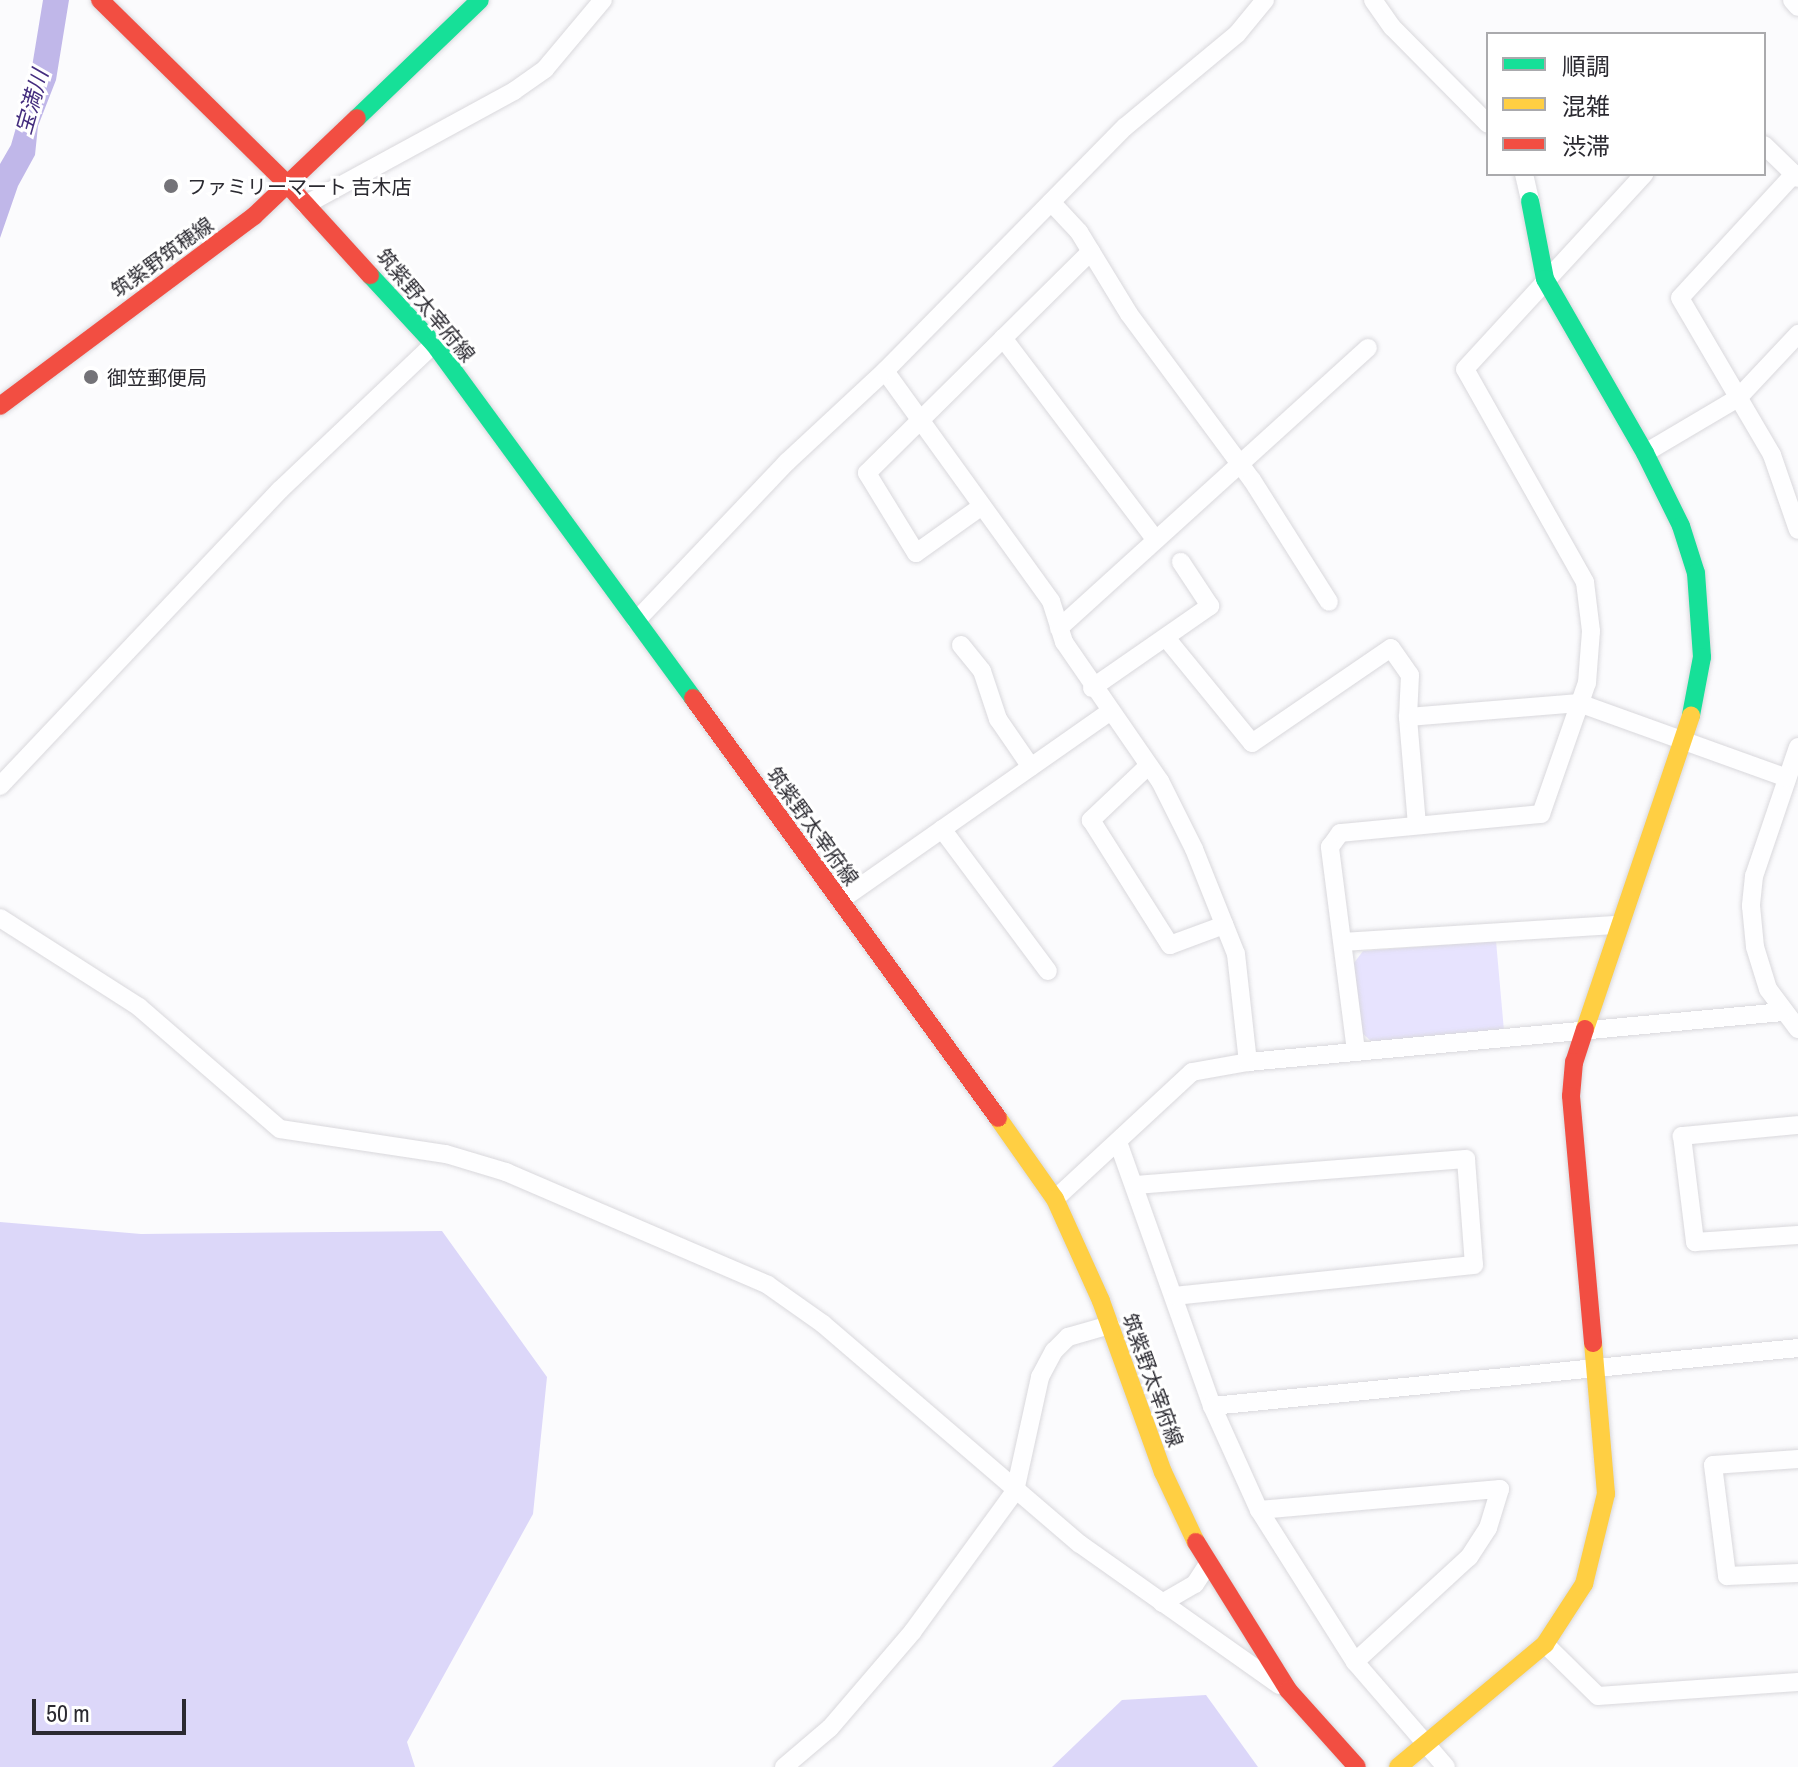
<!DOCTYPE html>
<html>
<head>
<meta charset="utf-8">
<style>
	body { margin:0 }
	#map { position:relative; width:1798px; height:1767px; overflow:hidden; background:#fbfbfd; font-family:"Archivo Narrow","Noto Sans JP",sans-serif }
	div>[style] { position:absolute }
	.green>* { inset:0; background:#e7e3fe }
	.forest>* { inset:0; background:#dcd7f9 }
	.water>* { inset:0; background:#c0b7e9 }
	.roads { filter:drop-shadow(0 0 2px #d9d8dc) drop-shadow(0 0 2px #d9d8dc) }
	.street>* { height:18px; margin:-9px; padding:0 9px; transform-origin:9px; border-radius:9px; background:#fefeff }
	.fast>* { height:18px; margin:-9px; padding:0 9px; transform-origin:9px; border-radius:9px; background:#16e098 }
	.slow>* { height:18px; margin:-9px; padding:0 9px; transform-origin:9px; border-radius:9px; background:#ffcf43 }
	.jam>* { height:18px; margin:-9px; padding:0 9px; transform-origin:9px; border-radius:9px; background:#f24e42 }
	.dots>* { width:22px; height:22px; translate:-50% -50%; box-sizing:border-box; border:4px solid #fff; border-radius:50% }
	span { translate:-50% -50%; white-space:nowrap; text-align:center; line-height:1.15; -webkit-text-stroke:6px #fff; paint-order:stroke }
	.poi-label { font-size:20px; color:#2b2a31 }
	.left { translate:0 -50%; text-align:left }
	.street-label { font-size:20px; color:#2b2a31 }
	.water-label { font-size:22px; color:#442d7f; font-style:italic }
	.legend { position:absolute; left:1486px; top:32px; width:280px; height:144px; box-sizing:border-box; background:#fff; border:2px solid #aaaaad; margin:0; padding:10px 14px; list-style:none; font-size:24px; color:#2b2a31 }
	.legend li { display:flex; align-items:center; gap:16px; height:40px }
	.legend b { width:40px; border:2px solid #aaaaad }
	.scale { position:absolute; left:32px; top:1699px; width:154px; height:36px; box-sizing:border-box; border:4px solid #2b2a31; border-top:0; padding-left:10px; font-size:24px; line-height:28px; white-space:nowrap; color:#2b2a31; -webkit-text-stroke:6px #fff; paint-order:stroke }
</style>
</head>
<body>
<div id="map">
	<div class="green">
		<div style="clip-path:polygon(1496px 941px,1504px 1031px,1372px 1042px,1361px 1032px,1354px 963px,1363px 951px)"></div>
	</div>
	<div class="forest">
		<div style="clip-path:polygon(0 1222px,141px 1234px,442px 1231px,547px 1377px,533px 1514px,407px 1742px,415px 1767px,0 1767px)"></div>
		<div style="clip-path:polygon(1206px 1695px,1258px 1767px,1052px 1767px,1122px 1700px)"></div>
	</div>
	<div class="water">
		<div style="clip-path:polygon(43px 0,69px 0,56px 80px,38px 126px,35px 155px,18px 186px,0 238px,0 164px,11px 145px,30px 79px)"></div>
	</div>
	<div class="roads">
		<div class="street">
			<div style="left:1373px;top:0;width:33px;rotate:55deg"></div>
			<div style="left:1392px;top:27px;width:136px;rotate:45.3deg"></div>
			<div style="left:1792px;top:0;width:9px;rotate:49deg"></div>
			<div style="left:1764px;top:145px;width:47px;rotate:44.1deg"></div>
			<div style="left:1524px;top:174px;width:28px;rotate:77deg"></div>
			<div style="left:1794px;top:174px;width:168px;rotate:132.6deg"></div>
			<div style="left:1680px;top:298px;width:182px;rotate:59.6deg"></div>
			<div style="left:1772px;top:455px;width:79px;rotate:70.9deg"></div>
			<div style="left:1051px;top:202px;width:41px;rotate:47deg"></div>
			<div style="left:1079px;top:232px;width:96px;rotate:58.6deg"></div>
			<div style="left:1129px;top:314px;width:207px;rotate:53.5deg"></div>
			<div style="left:1252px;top:480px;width:144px;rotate:57.7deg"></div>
			<div style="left:305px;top:205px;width:238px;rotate:-28.6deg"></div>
			<div style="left:514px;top:91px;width:38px;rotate:-35deg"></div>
			<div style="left:545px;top:69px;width:90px;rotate:-50deg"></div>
			<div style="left:1003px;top:338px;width:253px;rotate:52.9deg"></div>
			<div style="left:885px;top:371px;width:284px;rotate:54.2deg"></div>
			<div style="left:1051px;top:601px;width:43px;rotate:72.4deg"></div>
			<div style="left:1064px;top:642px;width:169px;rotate:55.4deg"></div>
			<div style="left:1160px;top:781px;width:76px;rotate:63.4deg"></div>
			<div style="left:1194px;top:849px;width:113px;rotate:68.2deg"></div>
			<div style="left:1236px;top:954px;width:109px;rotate:83.7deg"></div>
			<div style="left:1645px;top:453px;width:108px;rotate:-30.6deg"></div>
			<div style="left:1738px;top:398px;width:88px;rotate:-46.8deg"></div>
			<div style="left:982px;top:506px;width:81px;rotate:144.5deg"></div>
			<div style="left:916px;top:553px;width:94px;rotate:-121.5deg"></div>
			<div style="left:867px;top:473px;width:315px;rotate:-44.7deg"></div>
			<div style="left:636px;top:621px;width:219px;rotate:-46.5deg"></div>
			<div style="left:787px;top:462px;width:134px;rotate:-42.9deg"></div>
			<div style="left:885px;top:371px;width:342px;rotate:-45.5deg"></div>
			<div style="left:1125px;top:127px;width:146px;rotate:-39.7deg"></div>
			<div style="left:1237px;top:34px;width:44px;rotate:-50.5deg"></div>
			<div style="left:1059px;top:628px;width:417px;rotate:-42.2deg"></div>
			<div style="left:1167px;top:639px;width:134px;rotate:50.7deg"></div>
			<div style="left:1252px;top:743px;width:168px;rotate:-34.4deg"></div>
			<div style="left:1391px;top:648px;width:33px;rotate:55deg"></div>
			<div style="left:1410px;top:675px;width:42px;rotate:92.7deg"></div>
			<div style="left:961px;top:645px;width:33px;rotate:51deg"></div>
			<div style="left:982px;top:671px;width:51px;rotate:71.6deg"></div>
			<div style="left:998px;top:719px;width:58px;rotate:55.5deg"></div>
			<div style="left:1092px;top:688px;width:144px;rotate:-34.8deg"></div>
			<div style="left:1210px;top:606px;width:53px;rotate:-123.4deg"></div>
			<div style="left:1798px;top:747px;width:136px;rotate:108.8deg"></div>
			<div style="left:1754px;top:876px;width:30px;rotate:96deg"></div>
			<div style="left:1751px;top:906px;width:41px;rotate:84.4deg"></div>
			<div style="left:1755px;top:947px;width:44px;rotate:72.8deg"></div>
			<div style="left:1768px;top:989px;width:50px;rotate:53.1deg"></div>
			<div style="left:1148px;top:766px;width:79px;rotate:136.5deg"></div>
			<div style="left:1091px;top:820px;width:148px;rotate:57.7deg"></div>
			<div style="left:1170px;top:945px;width:58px;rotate:-20.3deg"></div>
			<div style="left:0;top:786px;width:407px;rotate:-46.6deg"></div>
			<div style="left:280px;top:490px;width:212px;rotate:-43.5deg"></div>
			<div style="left:1417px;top:825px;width:108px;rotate:-94.8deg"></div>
			<div style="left:1408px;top:717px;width:172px;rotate:-4.7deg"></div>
			<div style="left:1579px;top:703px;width:221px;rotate:19.8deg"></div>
			<div style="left:942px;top:829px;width:177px;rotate:53.3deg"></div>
			<div style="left:841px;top:900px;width:327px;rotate:-35deg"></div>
			<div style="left:0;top:918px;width:165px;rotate:32.6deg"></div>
			<div style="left:139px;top:1007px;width:186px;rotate:40.9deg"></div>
			<div style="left:280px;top:1129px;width:168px;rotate:8.6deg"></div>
			<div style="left:446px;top:1154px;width:63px;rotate:16.7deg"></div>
			<div style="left:506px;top:1172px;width:285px;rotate:23.3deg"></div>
			<div style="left:768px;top:1285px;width:67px;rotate:35.3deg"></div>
			<div style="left:823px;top:1324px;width:338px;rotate:40.6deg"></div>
			<div style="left:1080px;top:1544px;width:244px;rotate:35.3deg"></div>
			<div style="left:1343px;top:942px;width:275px;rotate:-3.6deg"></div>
			<div style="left:1356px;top:1051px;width:206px;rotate:-97.3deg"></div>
			<div style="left:1330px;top:847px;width:17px;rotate:-54deg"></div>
			<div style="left:1340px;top:833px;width:202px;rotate:-5.4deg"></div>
			<div style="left:1541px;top:814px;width:139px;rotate:-70.7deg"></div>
			<div style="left:1587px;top:683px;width:52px;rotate:-85.6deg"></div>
			<div style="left:1591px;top:631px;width:49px;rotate:-97deg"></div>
			<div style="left:1585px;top:582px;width:244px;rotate:-119.4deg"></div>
			<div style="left:1465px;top:369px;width:265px;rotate:-47.4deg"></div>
			<div style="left:1798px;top:1125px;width:117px;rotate:174.6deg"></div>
			<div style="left:1682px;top:1136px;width:107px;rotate:83deg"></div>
			<div style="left:1695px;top:1242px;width:103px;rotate:-3.9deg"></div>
			<div style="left:1118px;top:1142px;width:280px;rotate:70.4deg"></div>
			<div style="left:1212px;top:1406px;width:114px;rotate:65.7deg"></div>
			<div style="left:1259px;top:1510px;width:180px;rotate:57.7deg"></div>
			<div style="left:1355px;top:1662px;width:139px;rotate:49.1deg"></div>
			<div style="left:1135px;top:1185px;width:332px;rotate:-4.5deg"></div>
			<div style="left:1466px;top:1159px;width:106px;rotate:85.7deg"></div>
			<div style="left:1474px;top:1265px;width:300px;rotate:174.1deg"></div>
			<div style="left:1055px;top:1199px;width:187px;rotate:-42.8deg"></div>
			<div style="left:1192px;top:1072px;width:57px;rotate:-10.1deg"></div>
			<div style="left:1248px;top:1062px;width:537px;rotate:-5.34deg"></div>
			<div style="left:1212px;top:1406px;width:589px;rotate:-5.65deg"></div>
			<div style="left:1798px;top:1459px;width:85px;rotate:176deg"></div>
			<div style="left:1713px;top:1465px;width:112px;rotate:82.8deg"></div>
			<div style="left:1727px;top:1576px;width:71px;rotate:-2.4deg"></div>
			<div style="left:1259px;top:1510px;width:242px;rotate:-5deg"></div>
			<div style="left:1500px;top:1489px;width:41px;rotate:107.1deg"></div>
			<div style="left:1488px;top:1528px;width:35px;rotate:123deg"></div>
			<div style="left:1469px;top:1557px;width:155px;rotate:137.4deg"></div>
			<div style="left:1162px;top:1603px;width:38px;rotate:-30deg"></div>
			<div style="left:1195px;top:1584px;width:24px;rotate:-57deg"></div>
			<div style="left:1545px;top:1644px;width:74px;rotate:44.5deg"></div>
			<div style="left:1598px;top:1696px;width:200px;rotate:-4deg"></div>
			<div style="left:784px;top:1767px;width:60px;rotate:-40.3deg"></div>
			<div style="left:830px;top:1728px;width:128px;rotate:-49.4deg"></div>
			<div style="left:913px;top:1631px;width:173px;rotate:-53.9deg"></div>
			<div style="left:1015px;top:1491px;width:117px;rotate:-77.6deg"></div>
			<div style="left:1040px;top:1377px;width:30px;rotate:-62deg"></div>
			<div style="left:1054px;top:1351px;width:20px;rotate:-45deg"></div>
			<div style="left:1068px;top:1337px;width:44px;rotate:-15.9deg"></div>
		</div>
		<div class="fast">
			<div style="left:357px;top:118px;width:170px;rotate:-43.8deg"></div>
			<div style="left:1530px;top:201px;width:79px;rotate:79.1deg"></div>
			<div style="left:1545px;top:279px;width:201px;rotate:60.1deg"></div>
			<div style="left:1645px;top:453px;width:81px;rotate:63.7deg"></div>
			<div style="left:1681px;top:526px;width:49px;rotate:72.3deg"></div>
			<div style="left:1696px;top:573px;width:84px;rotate:85.9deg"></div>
			<div style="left:1702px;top:657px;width:59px;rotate:100.7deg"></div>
			<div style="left:370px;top:275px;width:94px;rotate:47.2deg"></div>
			<div style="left:434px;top:344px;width:439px;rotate:53.8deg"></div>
		</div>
		<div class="slow">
			<div style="left:1585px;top:1029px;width:331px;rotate:-71.3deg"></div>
			<div style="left:998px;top:1118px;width:99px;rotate:54.9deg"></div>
			<div style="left:1055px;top:1199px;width:112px;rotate:65.7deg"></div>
			<div style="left:1101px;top:1301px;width:182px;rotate:70.1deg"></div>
			<div style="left:1163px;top:1472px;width:77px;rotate:64.8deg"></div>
			<div style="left:1398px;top:1767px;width:192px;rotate:-39.9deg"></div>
			<div style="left:1545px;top:1644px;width:72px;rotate:-57deg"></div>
			<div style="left:1584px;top:1584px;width:93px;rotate:-76.3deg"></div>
			<div style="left:1606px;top:1494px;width:152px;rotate:-94.9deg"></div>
		</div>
		<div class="jam">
			<div style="left:100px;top:0;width:264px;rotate:44.5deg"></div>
			<div style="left:288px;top:185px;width:122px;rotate:47.7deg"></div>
			<div style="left:0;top:406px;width:317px;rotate:-36.8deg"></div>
			<div style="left:254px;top:216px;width:142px;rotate:-43.6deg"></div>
			<div style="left:693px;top:698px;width:519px;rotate:54.01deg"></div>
			<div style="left:1585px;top:1029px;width:35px;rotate:108deg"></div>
			<div style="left:1574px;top:1062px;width:34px;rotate:95deg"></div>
			<div style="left:1571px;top:1096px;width:248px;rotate:84.9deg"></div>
			<div style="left:1196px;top:1542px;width:174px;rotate:58.1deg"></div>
			<div style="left:1288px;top:1690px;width:103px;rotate:48.1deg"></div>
		</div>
	</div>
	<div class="dots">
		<div style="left:171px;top:186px;background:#747378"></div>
		<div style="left:91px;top:377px;background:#747378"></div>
	</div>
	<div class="poi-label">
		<span class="left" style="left:187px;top:186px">ファミリーマート 吉木店</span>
		<span class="left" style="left:107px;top:377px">御笠郵便局</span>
	</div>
	<div class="street-label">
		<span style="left:162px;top:257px;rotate:-36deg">筑紫野筑穂線</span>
		<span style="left:426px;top:305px;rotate:50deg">筑紫野太宰府線</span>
		<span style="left:813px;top:826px;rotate:54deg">筑紫野太宰府線</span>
		<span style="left:1153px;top:1380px;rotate:70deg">筑紫野太宰府線</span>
	</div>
	<div class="water-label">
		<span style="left:32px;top:102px;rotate:-74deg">宝満川</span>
	</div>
	<ul class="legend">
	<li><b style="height:10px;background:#16e098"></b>順調</li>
	<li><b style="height:10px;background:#ffcf43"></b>混雑</li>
	<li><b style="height:10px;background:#f24e42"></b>渋滞</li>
	</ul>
	<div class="scale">50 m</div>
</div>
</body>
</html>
